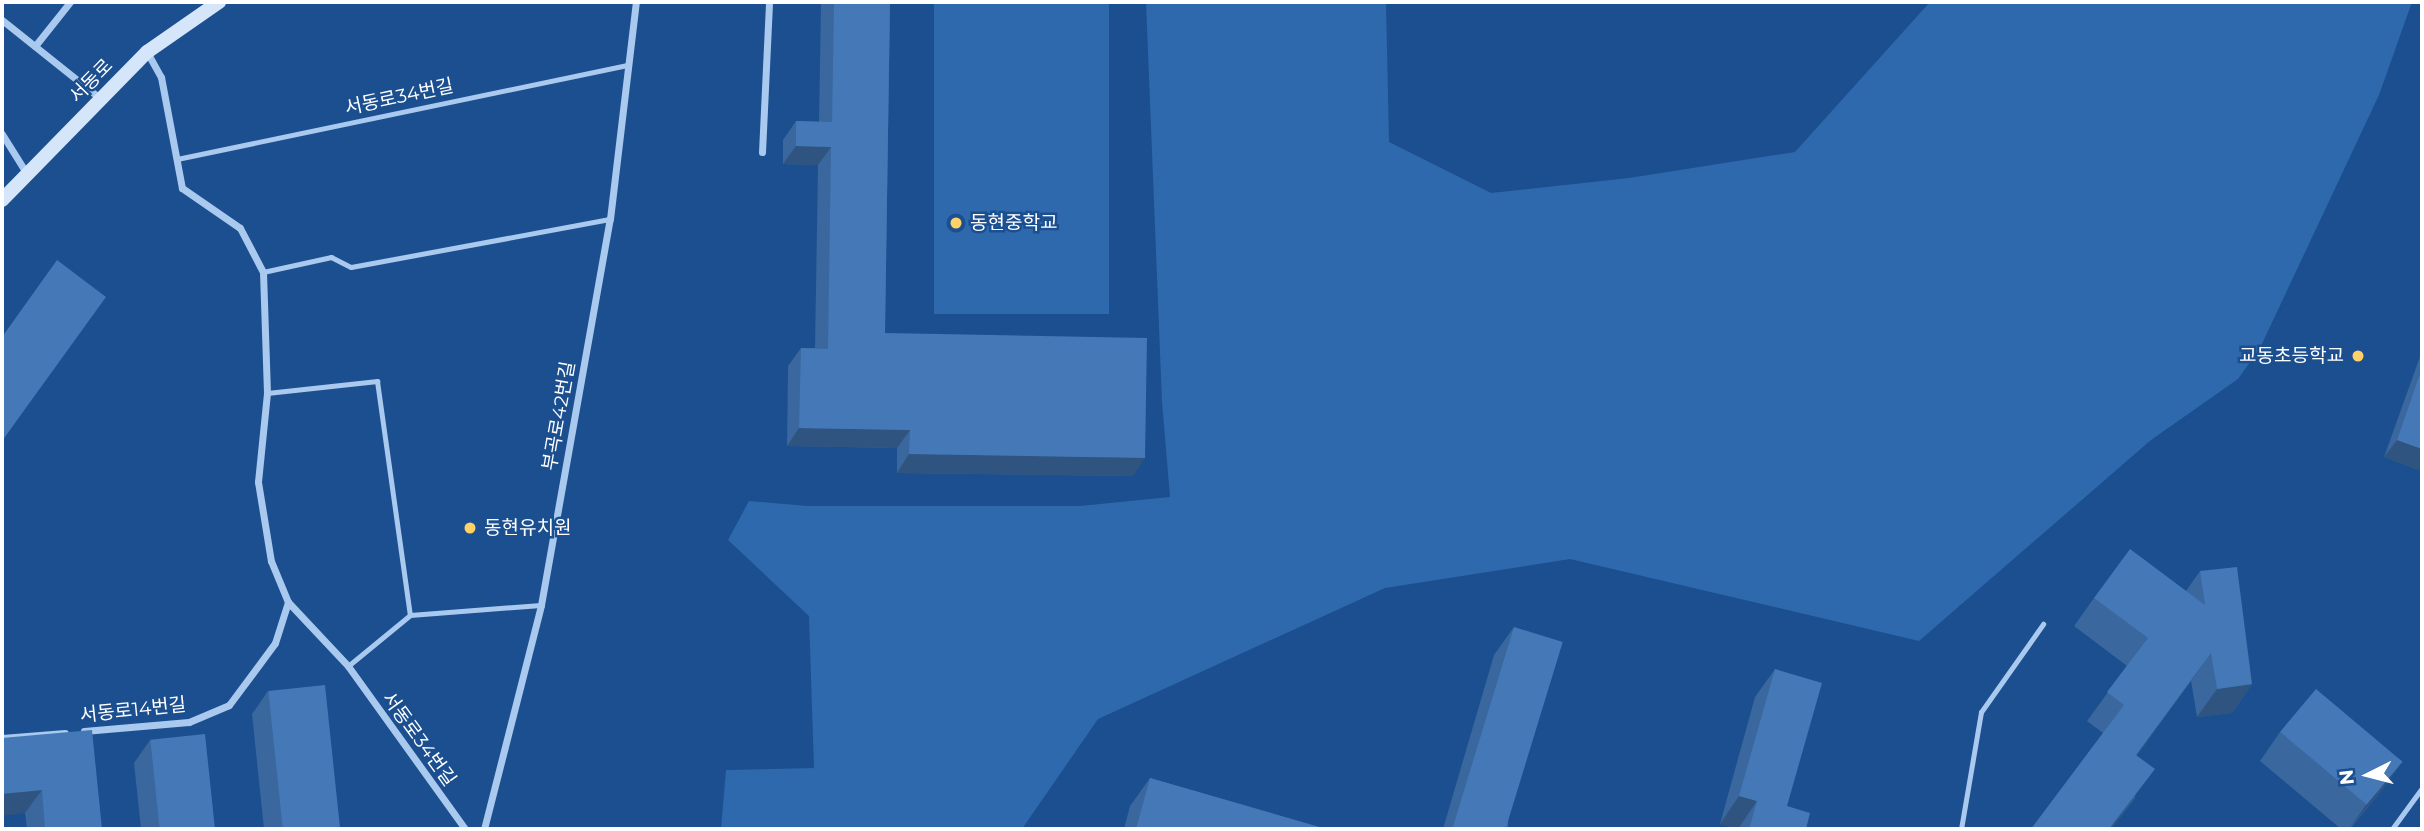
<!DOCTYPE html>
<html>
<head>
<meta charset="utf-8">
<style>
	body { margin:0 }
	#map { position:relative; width:2424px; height:831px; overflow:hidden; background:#1b4f8f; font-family:Montserrat,"Noto Sans KR",sans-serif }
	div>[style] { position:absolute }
	.green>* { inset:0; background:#2e69ad; transform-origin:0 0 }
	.lane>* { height:5px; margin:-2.5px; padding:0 2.5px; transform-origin:2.5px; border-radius:2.5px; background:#a9c9ee }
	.street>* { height:7px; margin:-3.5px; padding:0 3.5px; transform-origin:3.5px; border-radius:3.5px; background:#a9c9ee }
	.secondary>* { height:14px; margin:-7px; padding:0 7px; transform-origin:7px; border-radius:7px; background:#d6e6fa }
	.wall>* { inset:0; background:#3a679d }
	.shaded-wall>* { inset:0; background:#305480 }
	.building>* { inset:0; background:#4478b7; transform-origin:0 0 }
	.dots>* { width:19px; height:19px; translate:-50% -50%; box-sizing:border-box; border:4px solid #1b4f8f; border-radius:50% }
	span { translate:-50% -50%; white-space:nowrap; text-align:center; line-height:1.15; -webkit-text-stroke:5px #1b4f8f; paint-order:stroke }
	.street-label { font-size:19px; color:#fff }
	.poi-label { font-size:19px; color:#fff }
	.left { translate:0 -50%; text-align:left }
	.right { translate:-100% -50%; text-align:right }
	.frame { position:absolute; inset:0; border:4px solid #fff; pointer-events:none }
	.north { position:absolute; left:2333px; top:740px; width:70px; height:70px; -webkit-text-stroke:5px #1b4f8f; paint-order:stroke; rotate:264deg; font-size:19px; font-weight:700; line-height:28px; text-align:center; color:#fff }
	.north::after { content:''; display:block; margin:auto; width:24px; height:32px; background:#fff; clip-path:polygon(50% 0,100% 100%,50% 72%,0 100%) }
</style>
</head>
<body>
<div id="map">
	<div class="green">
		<div style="left:934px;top:2px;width:175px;height:312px"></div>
		<div style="clip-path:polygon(1146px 2px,1386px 2px,1389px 142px,1491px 193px,1629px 178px,1795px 152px,1930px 2px,2412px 2px,2379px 95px,2260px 348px,2238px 379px,2151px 440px,1919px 641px,1570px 559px,1385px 588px,1098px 719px,1022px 829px,721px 829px,726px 770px,814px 768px,809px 616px,728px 540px,749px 501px,807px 506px,1080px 506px,1170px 497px,1162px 402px)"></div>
	</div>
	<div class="lane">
		<div style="left:177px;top:159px;width:460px;rotate:-11.8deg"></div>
		<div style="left:263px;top:272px;width:70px;rotate:-12.4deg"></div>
		<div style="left:331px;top:257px;width:22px;rotate:27deg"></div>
		<div style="left:351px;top:267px;width:263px;rotate:-10.5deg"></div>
		<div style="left:267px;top:393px;width:111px;rotate:-6.2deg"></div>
		<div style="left:377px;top:381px;width:236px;rotate:82deg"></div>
		<div style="left:348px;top:666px;width:80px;rotate:-39.4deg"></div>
		<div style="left:410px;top:615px;width:131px;rotate:-4.4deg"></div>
		<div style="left:1961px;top:829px;width:119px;rotate:-80.3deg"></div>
		<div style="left:1981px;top:712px;width:108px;rotate:-54.8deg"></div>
		<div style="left:2392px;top:829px;width:51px;rotate:-53.8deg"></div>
	</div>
	<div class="street">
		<div style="left:2px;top:20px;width:127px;rotate:38.6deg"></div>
		<div style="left:35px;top:46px;width:56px;rotate:-51.5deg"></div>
		<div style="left:147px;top:52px;width:29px;rotate:61deg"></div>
		<div style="left:161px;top:77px;width:113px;rotate:79.3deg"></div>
		<div style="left:182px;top:188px;width:70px;rotate:34.6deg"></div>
		<div style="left:240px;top:228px;width:50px;rotate:62.4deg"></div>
		<div style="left:263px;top:272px;width:121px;rotate:88.1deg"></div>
		<div style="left:267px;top:393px;width:89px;rotate:95.8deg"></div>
		<div style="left:258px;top:482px;width:80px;rotate:80.7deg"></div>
		<div style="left:271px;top:561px;width:44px;rotate:67.5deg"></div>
		<div style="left:288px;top:602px;width:88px;rotate:46.8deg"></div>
		<div style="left:348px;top:666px;width:201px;rotate:54.3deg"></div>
		<div style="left:2px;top:134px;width:47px;rotate:58deg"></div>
		<div style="left:762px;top:152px;width:150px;rotate:-87.3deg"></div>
		<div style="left:84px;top:731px;width:105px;rotate:-4.9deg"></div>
		<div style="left:189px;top:722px;width:43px;rotate:-23deg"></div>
		<div style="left:229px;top:705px;width:77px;rotate:-53.4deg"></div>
		<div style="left:275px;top:643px;width:43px;rotate:-72.4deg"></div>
		<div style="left:2px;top:738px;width:63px;rotate:-4.5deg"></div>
		<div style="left:484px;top:829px;width:231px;rotate:-75.7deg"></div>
		<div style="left:541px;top:605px;width:392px;rotate:-79.9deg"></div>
		<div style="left:610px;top:219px;width:219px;rotate:-83.2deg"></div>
	</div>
	<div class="secondary">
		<div style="left:2px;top:200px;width:207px;rotate:-45.6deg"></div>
		<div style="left:147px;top:52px;width:88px;rotate:-34.8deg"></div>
	</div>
	<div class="wall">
		<div style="clip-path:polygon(821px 2px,890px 2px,885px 333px,1133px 476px,897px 473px,897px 448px,787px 446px,788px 366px,801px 348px,815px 348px,818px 165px,783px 164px,783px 140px,796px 121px,819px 122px)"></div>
		<div style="clip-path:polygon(2422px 351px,2422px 471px,2384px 457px)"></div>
		<div style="clip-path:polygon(2200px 571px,2252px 684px,2232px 713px,2197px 717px,2191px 681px,2137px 755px,2135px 798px,2111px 829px,2031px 829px,2103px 733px,2087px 721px,2127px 666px,2074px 626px,2094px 598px,2186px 591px)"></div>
		<div style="clip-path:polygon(1514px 627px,1508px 829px,1443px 829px,1494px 655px)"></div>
		<div style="clip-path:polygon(1775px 669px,1787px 806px,1806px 829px,1738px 829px,1720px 824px,1755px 697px)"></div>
		<div style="clip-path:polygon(268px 691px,340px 829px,264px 829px,252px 714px)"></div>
		<div style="clip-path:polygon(2280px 732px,2402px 762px,2382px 790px,2350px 829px,2341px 829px,2260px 761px)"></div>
		<div style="clip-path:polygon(2px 738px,102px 829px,27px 829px,25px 813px)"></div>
		<div style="clip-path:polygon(150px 740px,215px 829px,141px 829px,134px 763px)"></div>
		<div style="clip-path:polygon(1150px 778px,1326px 829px,1124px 829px,1130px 806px)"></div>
	</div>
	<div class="shaded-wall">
		<div style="clip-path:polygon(796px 146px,831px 147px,818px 165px,783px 164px)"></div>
		<div style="clip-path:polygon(799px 428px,910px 430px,897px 448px,787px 446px)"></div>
		<div style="clip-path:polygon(2397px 440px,2422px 449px,2422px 471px,2384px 457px)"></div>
		<div style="clip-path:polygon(909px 454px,1145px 458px,1133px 476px,897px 473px)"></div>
		<div style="clip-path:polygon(2211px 653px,2191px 681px,2116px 783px,2136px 755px)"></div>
		<div style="clip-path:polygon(2252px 684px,2232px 713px,2197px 717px,2217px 689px)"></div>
		<div style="clip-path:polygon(2402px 762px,2382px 790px,2349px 829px,2366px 805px)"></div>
		<div style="clip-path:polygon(2155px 769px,2111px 829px,2109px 829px)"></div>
		<div style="clip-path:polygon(42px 790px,25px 813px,2px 816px,2px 794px)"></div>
		<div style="clip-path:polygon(1739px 796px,1757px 801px,1738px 829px,1720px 824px)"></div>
	</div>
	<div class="building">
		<div style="clip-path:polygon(834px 2px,890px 2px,885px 333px,1147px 338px,1145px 458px,909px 454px,910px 430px,799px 428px,801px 348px,828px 349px,831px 147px,796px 146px,796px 121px,832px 122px)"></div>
		<div style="clip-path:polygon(57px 260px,106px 297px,2px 441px,2px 337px)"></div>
		<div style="clip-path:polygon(2422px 368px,2422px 449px,2397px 440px)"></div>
		<div style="clip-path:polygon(2130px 549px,2205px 605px,2200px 571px,2237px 567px,2252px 684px,2217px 689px,2211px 653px,2136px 755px,2155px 769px,2109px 829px,2031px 829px,2124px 705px,2107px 692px,2148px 638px,2094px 598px)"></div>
		<div style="left:1514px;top:627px;width:51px;height:211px;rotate:17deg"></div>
		<div style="clip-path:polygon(1775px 669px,1822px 683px,1787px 806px,1810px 813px,1806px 829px,1749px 829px,1757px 801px,1739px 796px)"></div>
		<div style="left:325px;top:685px;width:145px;height:57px;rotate:84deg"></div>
		<div style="left:2316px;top:689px;width:113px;height:56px;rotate:40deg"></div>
		<div style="clip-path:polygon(92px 730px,102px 829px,45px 829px,42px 790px,2px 794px,2px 738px)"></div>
		<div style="left:205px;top:734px;width:96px;height:55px;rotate:84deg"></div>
		<div style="clip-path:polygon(1150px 778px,1326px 829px,1136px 829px)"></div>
	</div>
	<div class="dots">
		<div style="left:956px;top:223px;background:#ffd166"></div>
		<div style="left:2358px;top:356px;background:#ffd166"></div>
		<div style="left:470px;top:528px;background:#ffd166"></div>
	</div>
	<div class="street-label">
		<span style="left:91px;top:81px;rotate:-46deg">서동로</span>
		<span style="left:399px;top:97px;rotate:-12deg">서동로34번길</span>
		<span style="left:559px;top:416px;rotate:-80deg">부곡로42번길</span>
		<span style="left:133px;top:710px;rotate:-6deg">서동로14번길</span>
		<span style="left:419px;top:739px;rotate:54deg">서동로34번길</span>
	</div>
	<div class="poi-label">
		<span class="left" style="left:970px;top:223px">동현중학교</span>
		<span class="right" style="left:2344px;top:356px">교동초등학교</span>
		<span class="left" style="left:484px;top:528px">동현유치원</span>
	</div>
	<div class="frame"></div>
	<div class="north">N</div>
</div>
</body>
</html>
